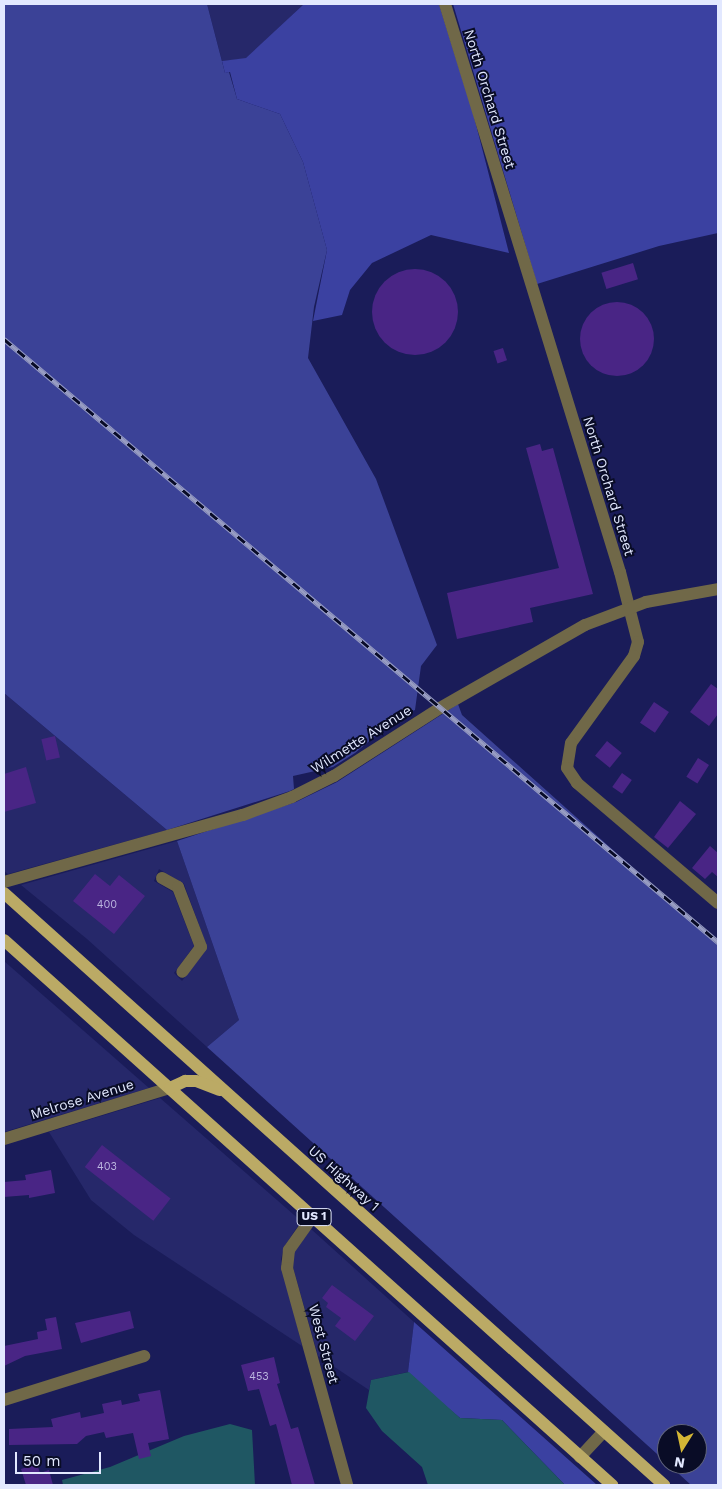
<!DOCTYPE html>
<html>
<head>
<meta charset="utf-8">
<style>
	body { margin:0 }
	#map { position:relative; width:722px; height:1489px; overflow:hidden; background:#1a1c59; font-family:"Work Sans",sans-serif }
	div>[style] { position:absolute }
	.built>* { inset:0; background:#26286a }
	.green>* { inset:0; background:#3b4297 }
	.forest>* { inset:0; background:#3b41a1 }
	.water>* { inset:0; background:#1f5763 }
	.building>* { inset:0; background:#492585; transform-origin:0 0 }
	.round { border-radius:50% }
	.minor>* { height:12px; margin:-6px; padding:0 6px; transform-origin:6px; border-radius:6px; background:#706848 }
	.major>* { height:12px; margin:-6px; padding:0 6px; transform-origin:6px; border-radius:6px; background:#bbaa65 }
	.rail>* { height:5px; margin-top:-2.5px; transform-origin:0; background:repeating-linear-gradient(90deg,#090c26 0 9px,#989dc2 0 18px); box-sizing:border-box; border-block:1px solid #989dc2 }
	span { translate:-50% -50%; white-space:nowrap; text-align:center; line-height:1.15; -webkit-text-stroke:4px #090c26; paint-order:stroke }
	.number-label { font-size:11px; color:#bcb7e0 }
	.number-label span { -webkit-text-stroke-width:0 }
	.shield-label span { padding:1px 4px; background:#090c26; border:1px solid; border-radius:4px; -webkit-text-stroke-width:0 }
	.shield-label { font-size:12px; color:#e2e8ff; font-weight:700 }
	.street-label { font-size:14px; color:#e2e8ff }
	.frame { position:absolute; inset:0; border:5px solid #e2e8ff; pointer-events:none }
	.north { position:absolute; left:657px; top:1424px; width:50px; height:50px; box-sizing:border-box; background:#090c26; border:1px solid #60647d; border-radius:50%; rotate:190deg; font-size:14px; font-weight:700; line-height:20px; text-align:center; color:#e2e8ff }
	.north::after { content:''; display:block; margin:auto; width:18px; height:22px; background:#d4b635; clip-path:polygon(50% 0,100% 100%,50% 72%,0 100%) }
	.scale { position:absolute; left:15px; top:1452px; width:86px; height:22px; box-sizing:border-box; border:2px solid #e2e8ff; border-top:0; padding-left:6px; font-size:15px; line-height:18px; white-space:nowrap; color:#e2e8ff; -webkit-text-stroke:4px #090c26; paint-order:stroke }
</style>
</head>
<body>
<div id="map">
	<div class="built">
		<div style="clip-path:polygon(207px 4px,304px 4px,246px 59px,222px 61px)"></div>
		<div style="clip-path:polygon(4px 693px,167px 830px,8px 874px,4px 871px)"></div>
		<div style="clip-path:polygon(evenodd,177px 841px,239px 1020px,207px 1047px,87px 939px,21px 885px,177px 841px,159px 869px,184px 884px,206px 944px,205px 951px,182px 981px,174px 973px,194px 946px,173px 892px,154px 881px,159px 869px)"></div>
		<div style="clip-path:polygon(4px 961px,149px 1088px,4px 1132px)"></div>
		<div style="clip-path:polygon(160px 1098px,301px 1221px,284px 1247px,281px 1259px,302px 1346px,134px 1235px,91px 1200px,49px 1132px)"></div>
		<div style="clip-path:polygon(311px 1229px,414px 1322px,408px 1372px,371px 1380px,369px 1390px,318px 1356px,293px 1267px,294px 1253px)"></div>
	</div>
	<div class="green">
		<div style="clip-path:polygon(4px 4px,207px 4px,225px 73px,229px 72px,237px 99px,280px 114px,303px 162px,327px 250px,314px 307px,308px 358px,376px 479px,437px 645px,421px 666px,415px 710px,399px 716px,355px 753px,333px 767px,293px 776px,294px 789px,290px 791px,167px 830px,4px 693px)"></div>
		<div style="clip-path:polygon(458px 704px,462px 715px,718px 944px,718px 1485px,691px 1485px,668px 1464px,697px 1464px,697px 1434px,667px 1434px,667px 1463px,207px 1047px,239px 1020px,177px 841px,296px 802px,337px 782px)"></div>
	</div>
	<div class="forest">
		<div style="clip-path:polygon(304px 4px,439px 4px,473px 113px,509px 253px,431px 235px,372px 263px,350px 290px,342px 315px,313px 321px,327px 250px,303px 162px,280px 114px,237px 99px,230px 72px,225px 73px,222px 61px,246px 58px)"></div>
		<div style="clip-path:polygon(453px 4px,718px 4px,718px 233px,659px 246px,537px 284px)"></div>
		<div style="clip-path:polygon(414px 1322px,597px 1485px,565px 1485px,502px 1420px,460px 1418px,441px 1402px,408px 1372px)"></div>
	</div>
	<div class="water">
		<div style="clip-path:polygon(409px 1372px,460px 1418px,502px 1420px,565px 1485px,428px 1485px,422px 1467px,382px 1431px,366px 1408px,371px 1380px)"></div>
		<div style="clip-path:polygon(230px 1424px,252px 1430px,255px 1485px,63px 1485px,62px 1480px,110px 1467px,184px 1436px)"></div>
	</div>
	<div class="building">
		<div style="left:633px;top:263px;width:17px;height:33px;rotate:73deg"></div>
		<div class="round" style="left:372px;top:269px;width:86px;height:86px"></div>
		<div class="round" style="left:580px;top:302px;width:74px;height:74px"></div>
		<div style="left:503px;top:348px;width:13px;height:10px;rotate:72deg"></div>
		<div style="clip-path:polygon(540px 444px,542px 451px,553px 448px,593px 594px,530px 608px,533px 622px,457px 639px,447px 593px,559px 568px,526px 448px)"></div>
		<div style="clip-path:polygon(711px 684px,718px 689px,718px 714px,709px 726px,690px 712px)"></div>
		<div style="left:654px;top:702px;width:18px;height:25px;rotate:34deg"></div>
		<div style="left:55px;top:736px;width:22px;height:14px;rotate:77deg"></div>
		<div style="left:607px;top:741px;width:19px;height:19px;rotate:39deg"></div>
		<div style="left:698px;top:758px;width:13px;height:22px;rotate:32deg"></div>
		<div style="clip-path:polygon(26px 767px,36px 803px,4px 812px,4px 774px)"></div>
		<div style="left:622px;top:773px;width:12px;height:17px;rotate:35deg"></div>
		<div style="clip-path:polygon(680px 801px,696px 814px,668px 848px,654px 837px)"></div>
		<div style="clip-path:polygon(710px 846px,718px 853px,718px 877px,712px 872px,705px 879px,692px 868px)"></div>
		<div style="clip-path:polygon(95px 874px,110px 886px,119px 875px,145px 896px,114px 934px,73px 901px)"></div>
		<div style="left:102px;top:1145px;width:87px;height:28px;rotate:38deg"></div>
		<div style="clip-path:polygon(51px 1170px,55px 1193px,29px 1198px,29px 1195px,4px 1197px,4px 1182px,26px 1180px,25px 1175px)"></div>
		<div style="clip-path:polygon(332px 1285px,374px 1316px,355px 1341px,335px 1326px,341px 1318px,326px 1307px,328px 1303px,322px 1298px)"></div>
		<div style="clip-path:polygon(130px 1311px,134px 1328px,81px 1343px,75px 1323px)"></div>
		<div style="clip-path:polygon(56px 1317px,62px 1349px,25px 1356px,4px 1366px,4px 1346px,38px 1339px,37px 1332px,47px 1330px,45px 1319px)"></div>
		<div style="clip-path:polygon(274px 1357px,280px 1383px,277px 1384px,291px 1429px,298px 1427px,315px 1485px,292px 1485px,276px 1424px,270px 1426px,259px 1389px,248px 1391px,241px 1365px)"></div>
		<div style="clip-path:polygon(160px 1390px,169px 1439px,148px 1443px,151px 1456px,139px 1459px,133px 1433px,106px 1438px,104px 1432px,86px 1436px,77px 1444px,9px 1445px,9px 1429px,53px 1427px,51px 1419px,80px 1412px,81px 1418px,104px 1413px,102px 1404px,121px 1400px,122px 1405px,140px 1401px,138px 1394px)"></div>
		<div style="clip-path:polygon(37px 1464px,40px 1473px,49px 1470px,53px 1485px,26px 1485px,21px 1469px)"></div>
	</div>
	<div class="minor">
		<div style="left:445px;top:4px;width:594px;rotate:72.88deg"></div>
		<div style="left:620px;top:572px;width:72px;rotate:75.6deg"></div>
		<div style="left:638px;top:642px;width:15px;rotate:106deg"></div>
		<div style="left:634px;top:656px;width:107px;rotate:125.9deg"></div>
		<div style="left:571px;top:743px;width:25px;rotate:99deg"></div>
		<div style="left:567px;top:768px;width:18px;rotate:56deg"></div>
		<div style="left:577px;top:783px;width:185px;rotate:40.4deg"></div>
		<div style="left:162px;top:878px;width:18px;rotate:29deg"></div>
		<div style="left:178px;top:887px;width:64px;rotate:69deg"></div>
		<div style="left:201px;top:947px;width:31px;rotate:127deg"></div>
		<div style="left:4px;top:882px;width:248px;rotate:-15.7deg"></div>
		<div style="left:243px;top:815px;width:52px;rotate:-20.2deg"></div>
		<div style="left:292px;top:797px;width:47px;rotate:-26.6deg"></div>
		<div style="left:334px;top:776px;width:126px;rotate:-32.7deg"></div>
		<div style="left:440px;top:708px;width:167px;rotate:-29.8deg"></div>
		<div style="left:585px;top:625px;width:65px;rotate:-20.7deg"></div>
		<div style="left:646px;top:602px;width:73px;rotate:-10.2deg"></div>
		<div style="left:4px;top:1139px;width:174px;rotate:-17.1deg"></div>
		<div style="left:313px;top:1216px;width:42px;rotate:125.2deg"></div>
		<div style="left:289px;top:1250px;width:18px;rotate:96deg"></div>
		<div style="left:287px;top:1268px;width:225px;rotate:74.5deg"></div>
		<div style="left:4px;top:1400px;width:147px;rotate:-17.4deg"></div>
		<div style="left:580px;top:1457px;width:35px;rotate:-47deg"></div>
	</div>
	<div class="major">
		<div style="left:4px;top:893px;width:887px;rotate:41.89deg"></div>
		<div style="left:4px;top:940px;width:817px;rotate:41.87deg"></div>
		<div style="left:170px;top:1088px;width:17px;rotate:-25deg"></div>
		<div style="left:185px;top:1081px;width:11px"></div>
		<div style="left:196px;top:1081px;width:25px;rotate:21deg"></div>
	</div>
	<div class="rail">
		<div style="left:4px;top:339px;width:935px;rotate:40.18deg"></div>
	</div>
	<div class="number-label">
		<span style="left:107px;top:905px">400</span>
		<span style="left:107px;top:1167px">403</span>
		<span style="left:259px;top:1377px">453</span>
	</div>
	<div class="shield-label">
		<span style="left:314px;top:1217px">US 1</span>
	</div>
	<div class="street-label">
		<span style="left:490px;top:99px;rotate:73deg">North Orchard Street</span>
		<span style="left:609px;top:486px;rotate:73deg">North Orchard Street</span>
		<span style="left:361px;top:739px;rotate:-32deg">Wilmette Avenue</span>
		<span style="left:82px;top:1099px;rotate:-17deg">Melrose Avenue</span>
		<span style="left:344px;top:1178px;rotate:42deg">US Highway 1</span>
		<span style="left:324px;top:1344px;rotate:75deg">West Street</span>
	</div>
	<div class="frame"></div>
	<div class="north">N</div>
	<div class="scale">50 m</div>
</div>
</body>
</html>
